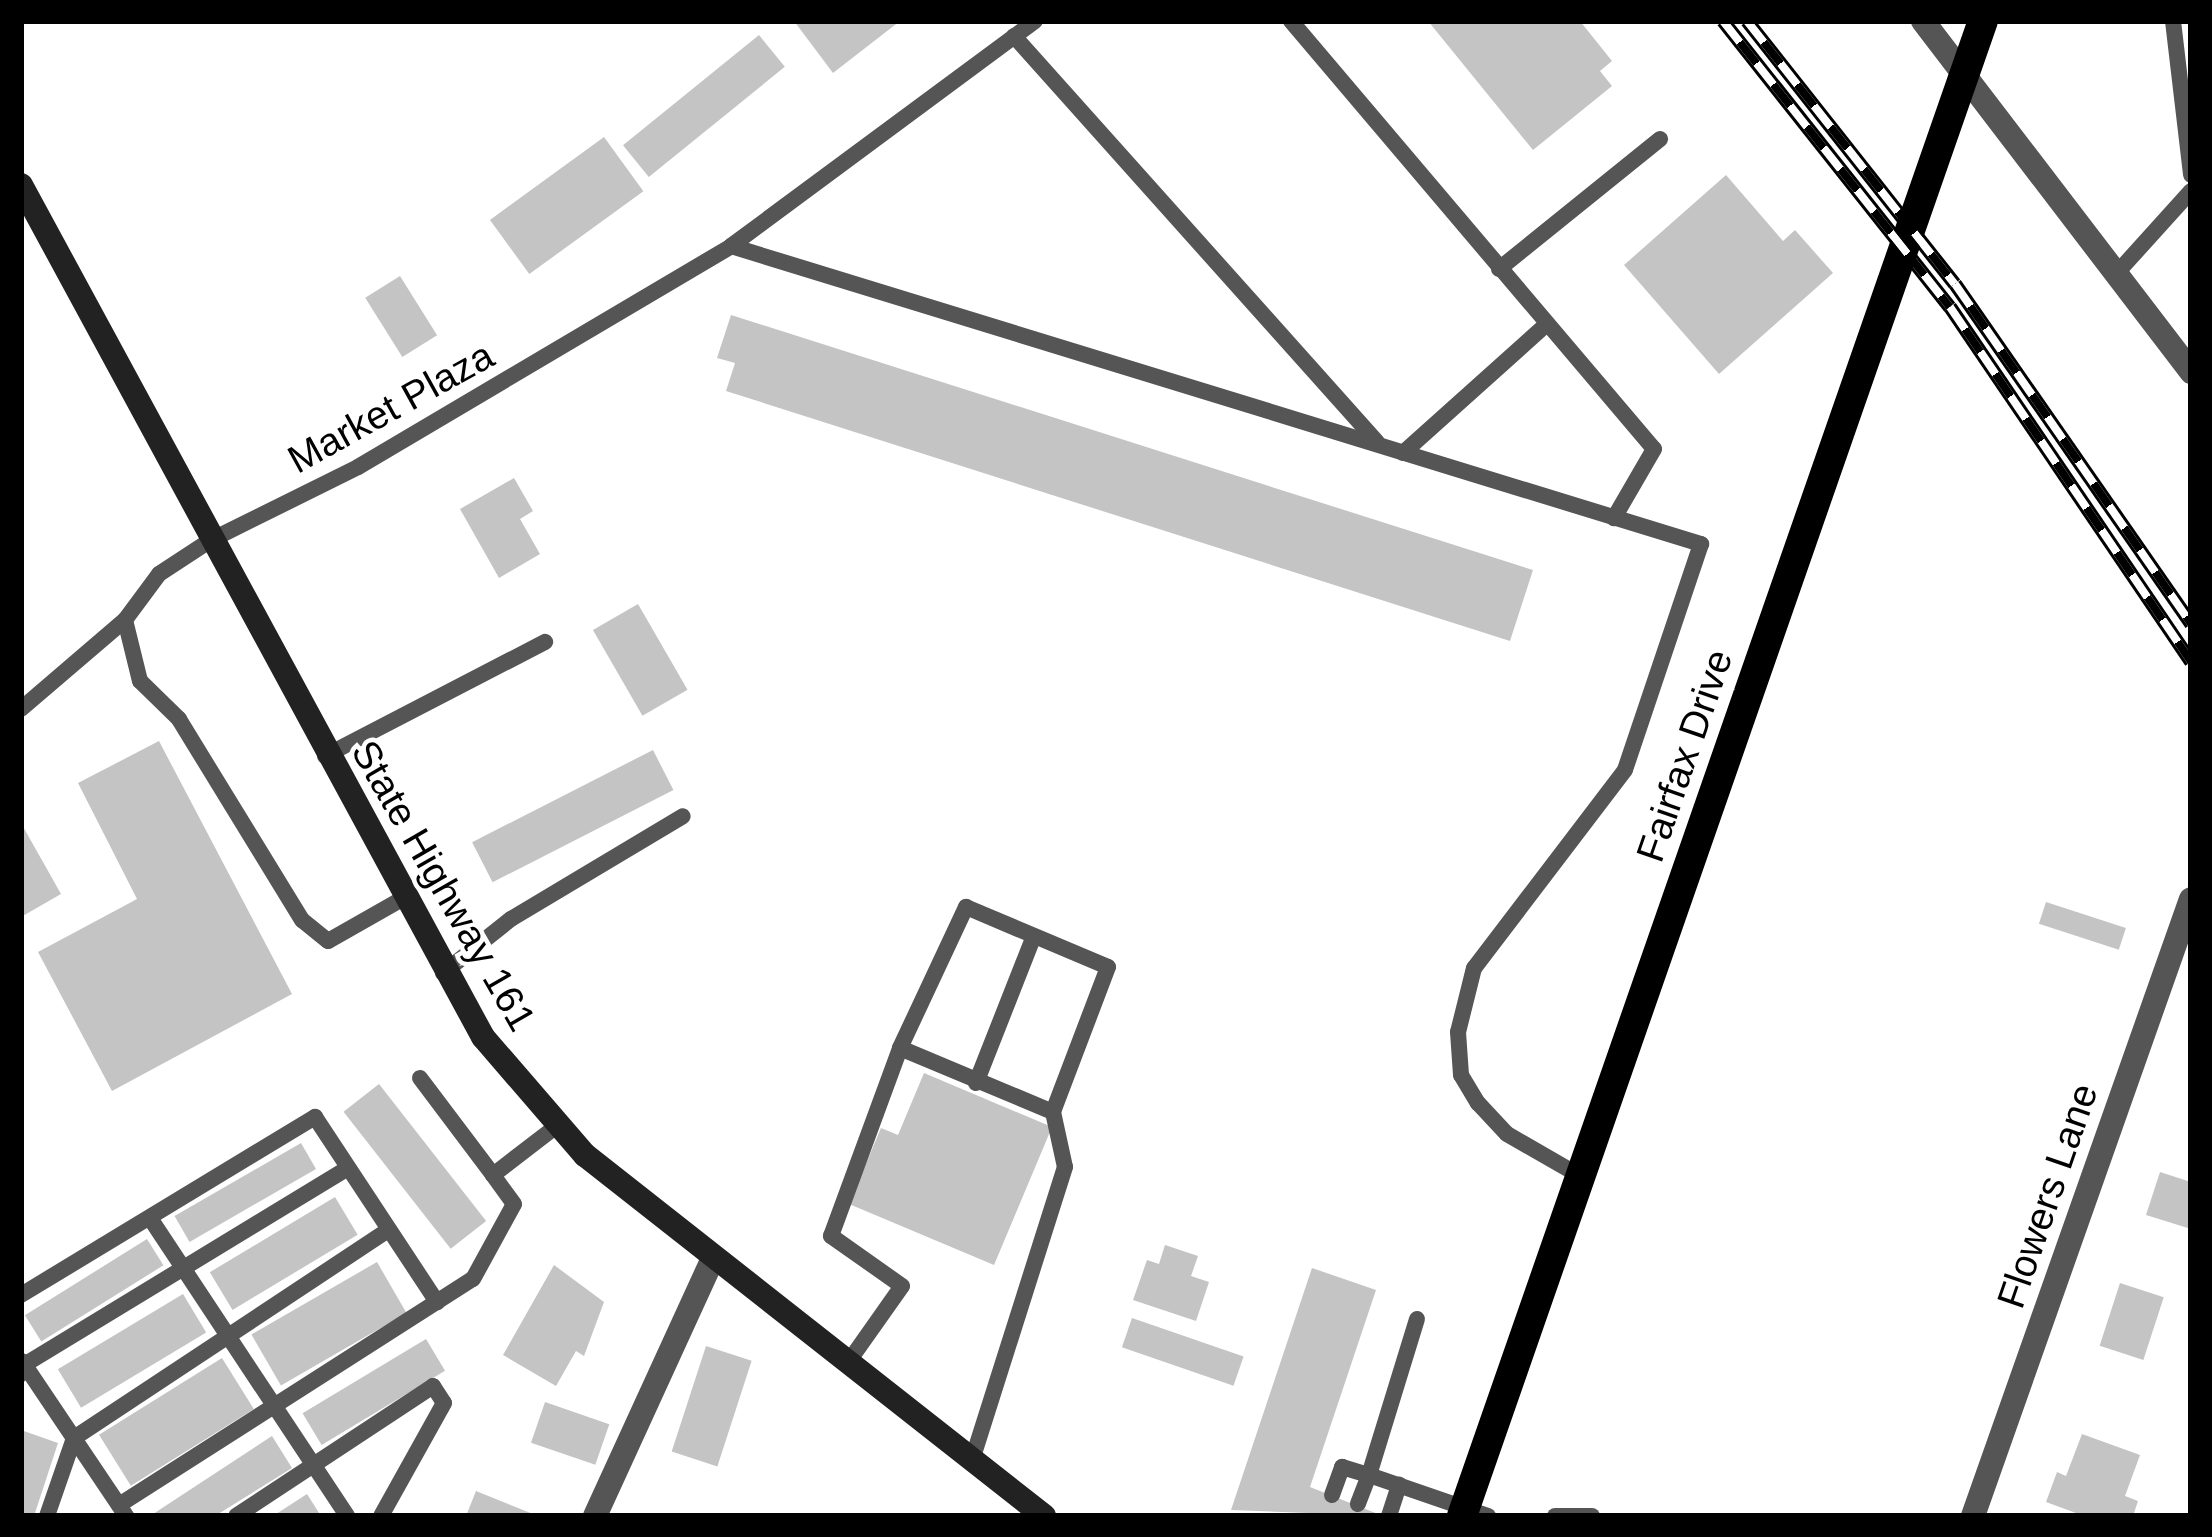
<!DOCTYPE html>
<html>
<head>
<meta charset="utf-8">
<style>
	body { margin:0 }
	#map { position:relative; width:2212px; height:1537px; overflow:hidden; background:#fff; font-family:Arial,sans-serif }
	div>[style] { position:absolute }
	.building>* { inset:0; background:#c4c4c4; transform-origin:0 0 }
	.service>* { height:16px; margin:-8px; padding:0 8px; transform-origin:8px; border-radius:8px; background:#555 }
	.minor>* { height:24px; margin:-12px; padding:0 12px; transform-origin:12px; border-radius:12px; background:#555 }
	.tertiary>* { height:24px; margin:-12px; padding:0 12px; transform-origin:12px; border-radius:12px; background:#555 }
	.secondary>* { height:24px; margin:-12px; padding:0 12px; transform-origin:12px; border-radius:12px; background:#222 }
	.primary>* { height:30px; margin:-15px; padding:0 15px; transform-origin:15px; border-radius:15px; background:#000 }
	.rail>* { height:14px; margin-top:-7px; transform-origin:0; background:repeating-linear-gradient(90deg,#fff 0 27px,#000 0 54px); box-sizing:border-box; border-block:3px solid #000 }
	span { translate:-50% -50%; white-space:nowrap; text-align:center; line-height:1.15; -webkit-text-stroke:9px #fff; paint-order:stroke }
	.street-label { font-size:39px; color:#000 }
	.frame { position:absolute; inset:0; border:24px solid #000; pointer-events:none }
</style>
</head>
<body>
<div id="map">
	<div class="building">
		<div style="clip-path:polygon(794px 21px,900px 21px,833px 73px)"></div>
		<div style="clip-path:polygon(1428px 21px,1580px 21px,1612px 61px,1600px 71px,1612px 86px,1533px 150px)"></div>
		<div style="left:759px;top:35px;width:41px;height:175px;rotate:51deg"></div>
		<div style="left:604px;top:137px;width:67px;height:141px;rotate:54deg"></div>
		<div style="clip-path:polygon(1726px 175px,1783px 241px,1795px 230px,1833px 273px,1719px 374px,1624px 265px)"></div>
		<div style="left:400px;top:276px;width:70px;height:41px;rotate:58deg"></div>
		<div style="clip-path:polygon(731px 315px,1533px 570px,1510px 641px,726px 391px,735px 363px,717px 358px)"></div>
		<div style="clip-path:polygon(514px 478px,533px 511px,520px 519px,540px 554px,499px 578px,460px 509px)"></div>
		<div style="left:638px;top:604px;width:99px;height:52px;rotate:60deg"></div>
		<div style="clip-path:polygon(159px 741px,292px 994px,112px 1091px,38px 952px,137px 899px,78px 783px)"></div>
		<div style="left:653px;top:750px;width:45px;height:203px;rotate:63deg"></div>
		<div style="clip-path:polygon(21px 823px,61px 894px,21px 917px)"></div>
		<div style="left:2046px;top:902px;width:84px;height:23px;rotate:18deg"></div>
		<div style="clip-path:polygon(924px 1073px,1052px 1127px,994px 1265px,849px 1204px,881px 1128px,898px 1135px)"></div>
		<div style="left:379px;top:1084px;width:174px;height:45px;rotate:52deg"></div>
		<div style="left:301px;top:1143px;width:30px;height:146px;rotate:60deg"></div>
		<div style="clip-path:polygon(2160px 1172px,2191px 1182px,2191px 1229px,2146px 1215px)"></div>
		<div style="left:335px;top:1197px;width:44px;height:146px;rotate:59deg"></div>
		<div style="left:147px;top:1239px;width:31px;height:144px;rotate:58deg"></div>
		<div style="clip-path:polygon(1165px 1245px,1198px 1256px,1191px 1276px,1209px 1282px,1196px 1321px,1133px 1300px,1147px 1260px,1159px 1264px)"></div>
		<div style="left:377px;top:1262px;width:59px;height:145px;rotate:60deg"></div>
		<div style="clip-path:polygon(554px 1265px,604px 1302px,584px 1356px,576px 1351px,556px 1386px,503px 1355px)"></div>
		<div style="clip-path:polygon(1312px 1268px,1376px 1290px,1310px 1487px,1383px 1516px,1231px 1510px)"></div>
		<div style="left:2120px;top:1283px;width:46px;height:66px;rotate:18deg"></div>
		<div style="left:183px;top:1294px;width:45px;height:146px;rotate:59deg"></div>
		<div style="left:1132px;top:1318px;width:118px;height:31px;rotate:19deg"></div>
		<div style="left:426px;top:1339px;width:37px;height:144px;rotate:59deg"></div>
		<div style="left:706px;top:1346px;width:48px;height:111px;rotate:18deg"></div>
		<div style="left:222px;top:1358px;width:60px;height:145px;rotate:58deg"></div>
		<div style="left:545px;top:1402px;width:68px;height:43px;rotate:19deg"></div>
		<div style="clip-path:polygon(21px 1430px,58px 1443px,34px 1516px,21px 1516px)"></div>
		<div style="clip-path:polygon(2082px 1434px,2140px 1455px,2125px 1496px,2138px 1501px,2133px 1516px,2084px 1516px,2046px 1502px,2057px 1472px,2066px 1476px)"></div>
		<div style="clip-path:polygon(272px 1436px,292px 1468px,215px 1516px,150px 1516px)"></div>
		<div style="clip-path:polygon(476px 1491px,538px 1516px,466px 1516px)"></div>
		<div style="clip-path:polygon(307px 1494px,321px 1516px,273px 1516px)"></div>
	</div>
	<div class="service">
		<div style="left:1291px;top:21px;width:561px;rotate:49.7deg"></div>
		<div style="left:1654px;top:449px;width:80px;rotate:120.1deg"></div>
		<div style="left:2173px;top:21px;width:155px;rotate:83.3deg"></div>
		<div style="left:1014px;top:36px;width:545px;rotate:48.2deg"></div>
		<div style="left:731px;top:246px;width:378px;rotate:-36.5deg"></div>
		<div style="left:1499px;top:269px;width:207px;rotate:-38.9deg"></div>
		<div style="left:2116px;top:274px;width:112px;rotate:-47.9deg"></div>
		<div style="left:1403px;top:453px;width:193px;rotate:-41.9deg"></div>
		<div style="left:21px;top:709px;width:137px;rotate:-40.6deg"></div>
		<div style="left:325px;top:756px;width:248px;rotate:-27.4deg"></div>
		<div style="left:402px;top:899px;width:85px;rotate:150.4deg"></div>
		<div style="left:328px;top:941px;width:33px;rotate:-141deg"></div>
		<div style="left:302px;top:920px;width:236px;rotate:-121.5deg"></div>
		<div style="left:179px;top:719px;width:54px;rotate:-135.7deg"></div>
		<div style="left:140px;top:681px;width:63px;rotate:-103.8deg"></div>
		<div style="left:125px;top:620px;width:57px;rotate:-53.5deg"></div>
		<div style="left:159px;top:574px;width:62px;rotate:-33.2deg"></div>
		<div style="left:211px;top:540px;width:164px;rotate:-26.4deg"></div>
		<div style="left:358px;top:467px;width:434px;rotate:-30.6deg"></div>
		<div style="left:731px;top:246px;width:1015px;rotate:17.08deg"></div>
		<div style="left:1701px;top:544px;width:238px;rotate:108.6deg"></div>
		<div style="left:1625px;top:770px;width:249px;rotate:127.3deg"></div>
		<div style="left:1474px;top:968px;width:66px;rotate:104deg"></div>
		<div style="left:1458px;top:1032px;width:43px;rotate:86deg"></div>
		<div style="left:1461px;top:1075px;width:33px;rotate:59deg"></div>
		<div style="left:1478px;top:1103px;width:42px;rotate:46.9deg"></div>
		<div style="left:1507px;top:1134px;width:84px;rotate:29.9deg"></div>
		<div style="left:443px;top:973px;width:87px;rotate:-38.5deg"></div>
		<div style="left:511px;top:919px;width:200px;rotate:-30.9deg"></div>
		<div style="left:900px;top:1048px;width:166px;rotate:22.7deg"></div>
		<div style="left:420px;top:1078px;width:121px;rotate:53deg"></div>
		<div style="left:976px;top:1083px;width:153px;rotate:-68.5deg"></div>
		<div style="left:150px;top:1218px;width:357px;rotate:56.5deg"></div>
		<div style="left:21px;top:1295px;width:344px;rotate:-31.2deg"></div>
		<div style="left:315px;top:1117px;width:222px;rotate:56.6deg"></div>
		<div style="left:1417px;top:1319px;width:163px;rotate:107.1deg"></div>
		<div style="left:1369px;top:1475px;width:126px;rotate:19deg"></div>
		<div style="left:22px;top:1361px;width:187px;rotate:56.1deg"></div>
		<div style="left:847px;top:1364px;width:95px;rotate:-54.8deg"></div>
		<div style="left:902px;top:1286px;width:87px;rotate:-144.8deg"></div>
		<div style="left:831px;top:1236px;width:200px;rotate:-69.8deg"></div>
		<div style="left:900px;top:1048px;width:156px;rotate:-64.9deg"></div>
		<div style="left:966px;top:907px;width:154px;rotate:22.9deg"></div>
		<div style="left:1108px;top:967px;width:155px;rotate:110.8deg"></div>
		<div style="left:1053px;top:1112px;width:56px;rotate:77.7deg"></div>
		<div style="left:1065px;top:1167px;width:307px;rotate:107.6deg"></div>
		<div style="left:21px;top:1374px;width:9px;rotate:-72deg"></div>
		<div style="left:24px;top:1365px;width:379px;rotate:-31.3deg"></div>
		<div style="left:1332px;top:1495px;width:30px;rotate:-70deg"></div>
		<div style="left:1342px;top:1467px;width:28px;rotate:17deg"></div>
		<div style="left:1369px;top:1475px;width:31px;rotate:111deg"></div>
		<div style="left:119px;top:1505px;width:420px;rotate:-32.6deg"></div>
		<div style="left:473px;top:1279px;width:85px;rotate:-61.3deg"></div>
		<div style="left:514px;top:1204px;width:36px;rotate:-126deg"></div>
		<div style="left:493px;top:1175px;width:82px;rotate:-37.6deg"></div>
		<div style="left:47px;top:1516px;width:83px;rotate:-70.9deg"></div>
		<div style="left:74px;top:1438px;width:377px;rotate:-33.5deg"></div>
		<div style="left:236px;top:1516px;width:236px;rotate:-33.4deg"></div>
		<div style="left:433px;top:1386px;width:20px;rotate:57deg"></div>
		<div style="left:444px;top:1403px;width:129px;rotate:119.1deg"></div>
		<div style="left:1389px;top:1516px;width:33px;rotate:-72deg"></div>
		<div style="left:1555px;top:1516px;width:37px"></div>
	</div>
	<div class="minor">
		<div style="left:595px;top:1516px;width:281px;rotate:-65.4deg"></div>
		<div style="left:1973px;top:1516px;width:654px;rotate:-70.54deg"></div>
	</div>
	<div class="tertiary">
		<div style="left:1923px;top:21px;width:442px;rotate:52.6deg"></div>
	</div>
	<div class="secondary">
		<div style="left:21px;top:185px;width:969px;rotate:61.53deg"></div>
		<div style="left:483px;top:1037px;width:156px;rotate:49.2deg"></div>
		<div style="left:585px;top:1155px;width:584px;rotate:38.18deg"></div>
	</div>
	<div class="primary">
		<div style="left:1462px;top:1516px;width:1583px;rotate:-70.79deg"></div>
	</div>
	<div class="rail">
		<div style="left:1723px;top:21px;width:365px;rotate:51.6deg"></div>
		<div style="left:1950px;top:307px;width:429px;rotate:55.8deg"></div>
		<div style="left:1747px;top:21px;width:335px;rotate:51.7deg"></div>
		<div style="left:1955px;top:284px;width:414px;rotate:55.2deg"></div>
	</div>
	<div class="street-label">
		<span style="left:391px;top:408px;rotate:-29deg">Market Plaza</span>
		<span style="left:1685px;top:756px;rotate:-71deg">Fairfax Drive</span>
		<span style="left:443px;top:886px;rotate:60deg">State Highway 161</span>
		<span style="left:2048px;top:1196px;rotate:-71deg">Flowers Lane</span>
	</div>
	<div class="frame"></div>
</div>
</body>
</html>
